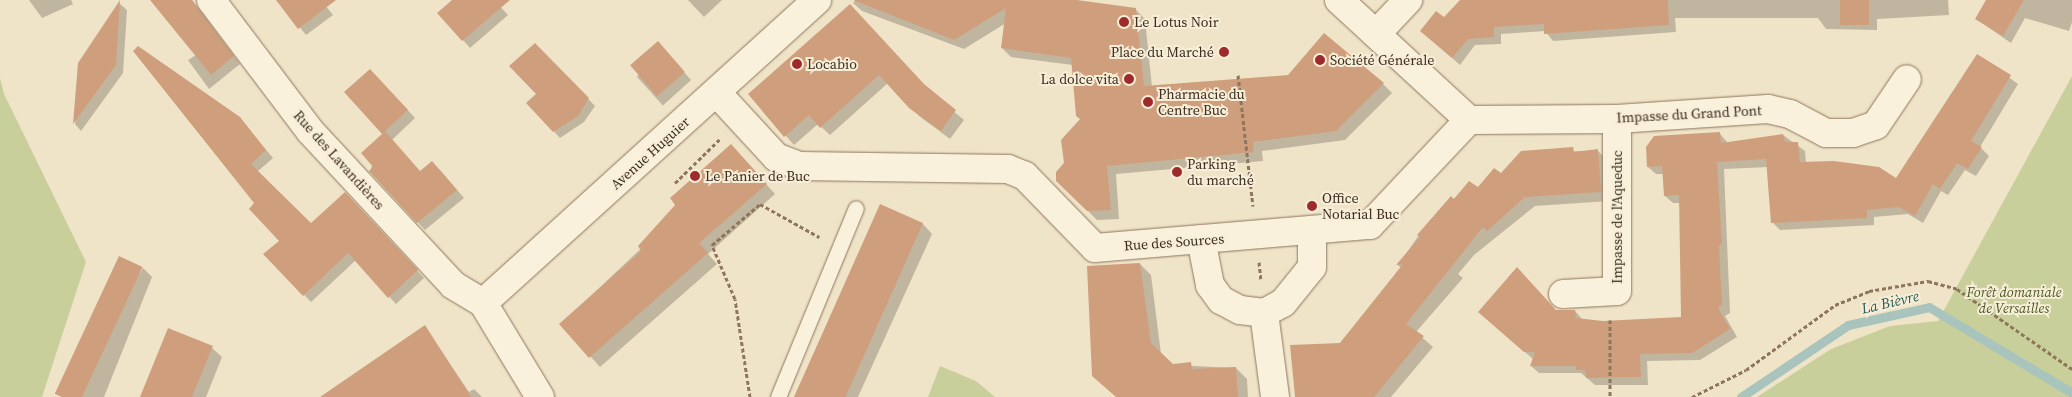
<!DOCTYPE html>
<html>
<head>
<meta charset="utf-8">
<style>
	body { margin:0 }
	#map { position:relative; width:2072px; height:397px; overflow:hidden; background:#f0e4c8; font-family:"Source Serif 4",serif }
	div>[style] { position:absolute }
	.green>* { inset:0; background:#c9cf9b }
	.shadow>* { inset:0; background:#0003; transform-origin:0 0 }
	.stream>* { height:9px; margin:-4.5px; padding:0 4.5px; transform-origin:4.5px; border-radius:4.5px; background:#a9c4bc }
	.building>* { inset:0; background:#cf9f7d; transform-origin:0 0 }
	.path>* { height:3px; margin-top:-1.5px; transform-origin:0; background:repeating-linear-gradient(90deg,#8d765c 0 4px,transparent 0 6.5px) }
	.roads { filter:drop-shadow(0 0 1px #8d765c) drop-shadow(0 0 1px #8d765c) }
	.service>* { height:15px; margin:-7.5px; padding:0 7.5px; transform-origin:7.5px; border-radius:7.5px; background:#faf1dc }
	.minor>* { height:28px; margin:-14px; padding:0 14px; transform-origin:14px; border-radius:14px; background:#faf1dc }
	.dots>* { width:14px; height:14px; translate:-50% -50%; box-sizing:border-box; border:2px solid #f7eed8; border-radius:50% }
	span { translate:-50% -50%; white-space:nowrap; text-align:center; line-height:1.15; -webkit-text-stroke:4px #f7eed8; paint-order:stroke }
	.poi-label { font-size:14px; color:#3d2e20 }
	.left { translate:0 -50%; text-align:left }
	.right { translate:-100% -50%; text-align:right }
	.street-label { font-size:14px; color:#3d2e20 }
	.park-label { font-size:14px; color:#4d5a26; font-style:italic }
	.water-label { font-size:15px; color:#2f5d5a; font-style:italic }
</style>
</head>
<body>
<div id="map">
	<div class="green">
		<div style="clip-path:polygon(2072px 76px,2072px 397px,1757px 397px,1831px 349px,1890px 326px,1938px 321px)"></div>
		<div style="clip-path:polygon(0 78px,4px 94px,86px 262px,42px 397px,0 397px)"></div>
		<div style="clip-path:polygon(940px 366px,976px 381px,995px 397px,928px 397px)"></div>
	</div>
	<div class="shadow">
		<div style="clip-path:polygon(29px 0,71px 0,73px 4px,42px 18px)"></div>
		<div style="clip-path:polygon(152px 0,192px 0,240px 64px,209px 89px,188px 60px,196px 55px)"></div>
		<div style="clip-path:polygon(278px 0,321px 0,333px 15px,306px 35px)"></div>
		<div style="clip-path:polygon(454px 0,494px 0,508px 15px,470px 48px,463px 40px)"></div>
		<div style="clip-path:polygon(688px 0,722px 0,704px 17px)"></div>
		<div style="clip-path:polygon(856px 0,1038px 0,1136px 10px,1145px 19px,1152px 87px,1383px 84px,1392px 93px,1345px 140px,1262px 151px,1263px 161px,1116px 174px,1119px 219px,1097px 220px,1057px 180px,1081px 119px,1073px 65px,1011px 57px,1002px 48px,1006px 23px,964px 49px,862px 11px,853px 3px)"></div>
		<div style="clip-path:polygon(1461px 0,1948px 0,1949px 15px,1877px 19px,1877px 30px,1826px 29px,1818px 18px,1675px 18px,1676px 32px,1553px 41px,1545px 31px,1501px 34px,1501px 44px,1475px 45px,1460px 65px,1429px 38px)"></div>
		<div style="clip-path:polygon(1988px 0,2072px 0,2072px 22px,2069px 31px,2025px 18px,2011px 43px,1976px 19px)"></div>
		<div style="clip-path:polygon(120px 4px,127px 10px,123px 73px,81px 131px,75px 124px,80px 63px)"></div>
		<div style="clip-path:polygon(850px 6px,926px 88px,964px 120px,950px 139px,919px 116px,888px 83px,830px 135px,818px 124px,794px 145px,749px 94px)"></div>
		<div style="clip-path:polygon(535px 45px,595px 106px,584px 122px,560px 138px,528px 103px,537px 95px)"></div>
		<div style="left:665px;top:51px;width:39px;height:38px;rotate:48deg"></div>
		<div style="clip-path:polygon(1978px 55px,2018px 84px,1980px 147px,1989px 156px,1976px 176px,1965px 170px,1948px 195px,1941px 191px,1923px 223px,1908px 214px,1874px 217px,1874px 225px,1780px 230px,1772px 222px,1768px 167px,1724px 169px,1730px 313px,1725px 316px,1737px 337px,1700px 360px,1647px 361px,1648px 385px,1595px 385px,1581px 373px,1539px 373px,1531px 366px,1533px 359px,1487px 319px,1575px 311px,1582px 319px,1603px 322px,1682px 318px,1680px 203px,1673px 203px,1665px 196px,1664px 174px,1656px 174px,1648px 167px,1720px 134px,1728px 143px,1783px 135px,1805px 151px,1806px 163px,1896px 179px)"></div>
		<div style="clip-path:polygon(378px 78px,415px 118px,392px 140px,420px 172px,440px 170px,464px 198px,425px 230px,370px 171px,384px 134px)"></div>
		<div style="clip-path:polygon(239px 118px,273px 158px,257px 172px,311px 225px,353px 201px,424px 278px,396px 304px,356px 260px,311px 302px,265px 254px,280px 241px,255px 204px)"></div>
		<div style="clip-path:polygon(1598px 151px,1607px 160px,1609px 201px,1535px 206px,1474px 255px,1458px 274px,1463px 278px,1416px 332px,1433px 347px,1391px 397px,1296px 397px,1401px 268px,1398px 265px,1419px 235px,1469px 183px,1478px 189px,1501px 175px,1521px 152px)"></div>
		<div style="clip-path:polygon(740px 155px,775px 194px,708px 254px,717px 264px,600px 367px,561px 324px)"></div>
		<div style="clip-path:polygon(881px 206px,923px 224px,932px 234px,858px 397px,794px 397px)"></div>
		<div style="clip-path:polygon(1140px 264px,1151px 275px,1161px 354px,1173px 365px,1236px 368px,1247px 379px,1248px 397px,1117px 397px)"></div>
		<div style="clip-path:polygon(143px 268px,152px 277px,104px 397px,63px 397px)"></div>
		<div style="clip-path:polygon(425px 327px,469px 392px,474px 389px,482px 397px,334px 397px)"></div>
		<div style="clip-path:polygon(212px 348px,222px 357px,206px 397px,141px 397px)"></div>
	</div>
	<div class="stream">
		<div style="left:1741px;top:397px;width:129px;rotate:-33.9deg"></div>
		<div style="left:1848px;top:325px;width:83px;rotate:-12.5deg"></div>
		<div style="left:1929px;top:307px;width:167px;rotate:31deg"></div>
	</div>
	<div class="building">
		<div style="clip-path:polygon(120px 0,116px 65px,73px 124px,78px 63px)"></div>
		<div style="clip-path:polygon(150px 0,192px 0,234px 56px,211px 75px)"></div>
		<div style="clip-path:polygon(276px 0,336px 0,298px 29px)"></div>
		<div style="clip-path:polygon(452px 0,510px 0,462px 41px,437px 13px)"></div>
		<div style="clip-path:polygon(853px 0,1077px 0,1136px 8px,1144px 86px,1288px 75px,1324px 33px,1384px 83px,1336px 131px,1253px 142px,1254px 152px,1107px 166px,1111px 210px,1087px 211px,1056px 181px,1056px 172px,1064px 163px,1061px 140px,1080px 119px,1076px 116px,1071px 58px,1001px 48px,1006px 8px,954px 40px)"></div>
		<div style="clip-path:polygon(1460px 0,1668px 0,1669px 25px,1544px 34px,1544px 24px,1494px 27px,1494px 37px,1468px 39px,1452px 58px,1420px 31px,1436px 11px,1444px 17px)"></div>
		<div style="left:1840px;top:0;width:29px;height:25px"></div>
		<div style="clip-path:polygon(1986px 0,2024px 0,2003px 36px,1975px 19px)"></div>
		<div style="clip-path:polygon(850px 4px,924px 84px,956px 110px,941px 131px,909px 108px,879px 75px,820px 128px,809px 115px,784px 137px,748px 94px)"></div>
		<div style="left:658px;top:41px;width:41px;height:37px;rotate:49deg"></div>
		<div style="clip-path:polygon(535px 43px,589px 98px,578px 116px,553px 132px,526px 103px,536px 94px,509px 66px)"></div>
		<div style="clip-path:polygon(138px 46px,240px 117px,266px 150px,251px 164px,311px 223px,345px 192px,418px 270px,388px 298px,348px 253px,303px 296px,263px 254px,279px 241px,249px 209px,254px 203px,133px 51px)"></div>
		<div style="clip-path:polygon(1977px 54px,2011px 75px,1971px 141px,1982px 147px,1968px 169px,1957px 163px,1940px 189px,1933px 184px,1915px 216px,1899px 207px,1867px 210px,1867px 218px,1771px 223px,1766px 159px,1717px 162px,1722px 244px,1719px 245px,1722px 305px,1718px 308px,1730px 329px,1692px 353px,1640px 354px,1641px 377px,1586px 378px,1585px 370px,1576px 370px,1576px 366px,1530px 366px,1535px 352px,1524px 352px,1478px 312px,1517px 267px,1556px 310px,1575px 310px,1576px 318px,1603px 321px,1681px 317px,1679px 195px,1664px 196px,1662px 166px,1647px 167px,1646px 147px,1654px 136px,1720px 132px,1721px 143px,1783px 134px,1785px 142px,1798px 142px,1800px 162px,1834px 161px,1879px 167px,1896px 178px)"></div>
		<div style="clip-path:polygon(370px 69px,408px 110px,385px 131px,420px 171px,432px 161px,457px 190px,417px 223px,369px 171px,373px 167px,361px 153px,382px 134px,344px 92px)"></div>
		<div style="clip-path:polygon(731px 144px,767px 184px,699px 243px,708px 253px,589px 358px,559px 324px,641px 251px,638px 246px,675px 205px,670px 198px)"></div>
		<div style="clip-path:polygon(1573px 147px,1574px 152px,1598px 149px,1601px 192px,1525px 197px,1487px 231px,1483px 227px,1406px 324px,1424px 336px,1374px 397px,1295px 397px,1290px 345px,1340px 343px,1403px 264px,1396px 265px,1420px 237px,1417px 235px,1451px 196px,1454px 199px,1469px 181px,1478px 187px,1494px 168px,1501px 173px,1521px 151px)"></div>
		<div style="left:880px;top:204px;width:47px;height:212px;rotate:24deg"></div>
		<div style="left:119px;top:256px;width:26px;height:152px;rotate:25deg"></div>
		<div style="clip-path:polygon(1140px 263px,1151px 343px,1173px 364px,1191px 362px,1192px 369px,1236px 367px,1238px 397px,1116px 397px,1092px 376px,1087px 266px)"></div>
		<div style="clip-path:polygon(425px 325px,471px 397px,320px 397px)"></div>
		<div style="clip-path:polygon(168px 328px,213px 346px,192px 397px,140px 397px)"></div>
	</div>
	<div class="path">
		<div style="left:1238px;top:75px;width:132px;rotate:83.5deg"></div>
		<div style="left:675px;top:183px;width:63px;rotate:-44.4deg"></div>
		<div style="left:1259px;top:262px;width:19px;rotate:84deg"></div>
		<div style="left:1610px;top:320px;width:77px;rotate:90deg"></div>
		<div style="left:750px;top:397px;width:99px;rotate:-98.7deg"></div>
		<div style="left:735px;top:299px;width:59px;rotate:-113.1deg"></div>
		<div style="left:712px;top:245px;width:63px;rotate:-40.5deg"></div>
		<div style="left:760px;top:204px;width:68px;rotate:29.2deg"></div>
		<div style="left:1692px;top:397px;width:60px;rotate:-26.6deg"></div>
		<div style="left:1746px;top:370px;width:110px;rotate:-36.1deg"></div>
		<div style="left:1835px;top:305px;width:37px;rotate:-22deg"></div>
		<div style="left:1869px;top:291px;width:60px;rotate:-9.6deg"></div>
		<div style="left:1928px;top:281px;width:30px;rotate:15deg"></div>
		<div style="left:1957px;top:289px;width:140px;rotate:34.8deg"></div>
	</div>
	<div class="roads">
		<div class="service">
			<div style="left:778px;top:397px;width:204px;rotate:-67.6deg"></div>
		</div>
		<div class="minor">
			<div style="left:211px;top:0;width:164px;rotate:52.9deg"></div>
			<div style="left:310px;top:131px;width:210px;rotate:47.1deg"></div>
			<div style="left:453px;top:285px;width:35px;rotate:31deg"></div>
			<div style="left:483px;top:303px;width:110px;rotate:58.8deg"></div>
			<div style="left:1376px;top:34px;width:47px;rotate:-46.7deg"></div>
			<div style="left:717px;top:93px;width:87px;rotate:47.3deg"></div>
			<div style="left:776px;top:157px;width:25px;rotate:21deg"></div>
			<div style="left:799px;top:166px;width:209px;rotate:0.8deg"></div>
			<div style="left:1008px;top:169px;width:18px;rotate:22deg"></div>
			<div style="left:1025px;top:176px;width:100px;rotate:45.8deg"></div>
			<div style="left:1095px;top:248px;width:276px;rotate:-4.8deg"></div>
			<div style="left:1370px;top:225px;width:144px;rotate:-46.7deg"></div>
			<div style="left:1469px;top:120px;width:177px;rotate:-137.3deg"></div>
			<div style="left:1469px;top:120px;width:148px;rotate:-0.4deg"></div>
			<div style="left:1617px;top:119px;width:151px;rotate:-3.8deg"></div>
			<div style="left:1768px;top:109px;width:23px;rotate:13deg"></div>
			<div style="left:1790px;top:114px;width:41px;rotate:27.8deg"></div>
			<div style="left:1826px;top:133px;width:27px"></div>
			<div style="left:1853px;top:133px;width:24px;rotate:-19deg"></div>
			<div style="left:1876px;top:125px;width:55px;rotate:-56deg"></div>
			<div style="left:1201px;top:239px;width:47px;rotate:78.9deg"></div>
			<div style="left:1210px;top:285px;width:19px;rotate:54deg"></div>
			<div style="left:1221px;top:300px;width:21px;rotate:28deg"></div>
			<div style="left:1240px;top:310px;width:24px;rotate:7deg"></div>
			<div style="left:1264px;top:313px;width:21px;rotate:-28deg"></div>
			<div style="left:1283px;top:303px;width:46px;rotate:-51.1deg"></div>
			<div style="left:1312px;top:267px;width:36px;rotate:-90deg"></div>
			<div style="left:1563px;top:294px;width:54px;rotate:-3.2deg"></div>
			<div style="left:1617px;top:291px;width:172px;rotate:-90deg"></div>
			<div style="left:483px;top:303px;width:451px;rotate:-42.2deg"></div>
			<div style="left:1264px;top:313px;width:85px;rotate:82.5deg"></div>
		</div>
	</div>
	<div class="dots">
		<div style="left:1124px;top:22px;background:#9e2a2b"></div>
		<div style="left:1224px;top:52px;background:#9e2a2b"></div>
		<div style="left:1320px;top:60px;background:#9e2a2b"></div>
		<div style="left:797px;top:64px;background:#9e2a2b"></div>
		<div style="left:1129px;top:79px;background:#9e2a2b"></div>
		<div style="left:1148px;top:102px;background:#9e2a2b"></div>
		<div style="left:1177px;top:172px;background:#9e2a2b"></div>
		<div style="left:695px;top:176px;background:#9e2a2b"></div>
		<div style="left:1312px;top:206px;background:#9e2a2b"></div>
	</div>
	<div class="poi-label">
		<span class="left" style="left:1134px;top:22px">Le Lotus Noir</span>
		<span class="right" style="left:1214px;top:52px">Place du Marché</span>
		<span class="left" style="left:1330px;top:60px">Société Générale</span>
		<span class="left" style="left:807px;top:64px">Locabio</span>
		<span class="right" style="left:1119px;top:79px">La dolce vita</span>
		<span class="left" style="left:1158px;top:102px">Pharmacie du<br>Centre Buc</span>
		<span class="left" style="left:1187px;top:172px">Parking<br>du marché</span>
		<span class="left" style="left:705px;top:176px">Le Panier de Buc</span>
		<span class="left" style="left:1322px;top:206px">Office<br>Notarial Buc</span>
	</div>
	<div class="street-label">
		<span style="left:1689px;top:114px;rotate:-3deg">Impasse du Grand Pont</span>
		<span style="left:650px;top:153px;rotate:-42deg">Avenue Huguier</span>
		<span style="left:339px;top:160px;rotate:48deg">Rue des Lavandières</span>
		<span style="left:1617px;top:217px;rotate:-90deg">Impasse de l'Aqueduc</span>
		<span style="left:1174px;top:242px;rotate:-4deg">Rue des Sources</span>
	</div>
	<div class="park-label">
		<span style="left:2014px;top:300px">Forêt domaniale<br>de Versailles</span>
	</div>
	<div class="water-label">
		<span style="left:1890px;top:302px;rotate:-13deg">La Bièvre</span>
	</div>
</div>
</body>
</html>
